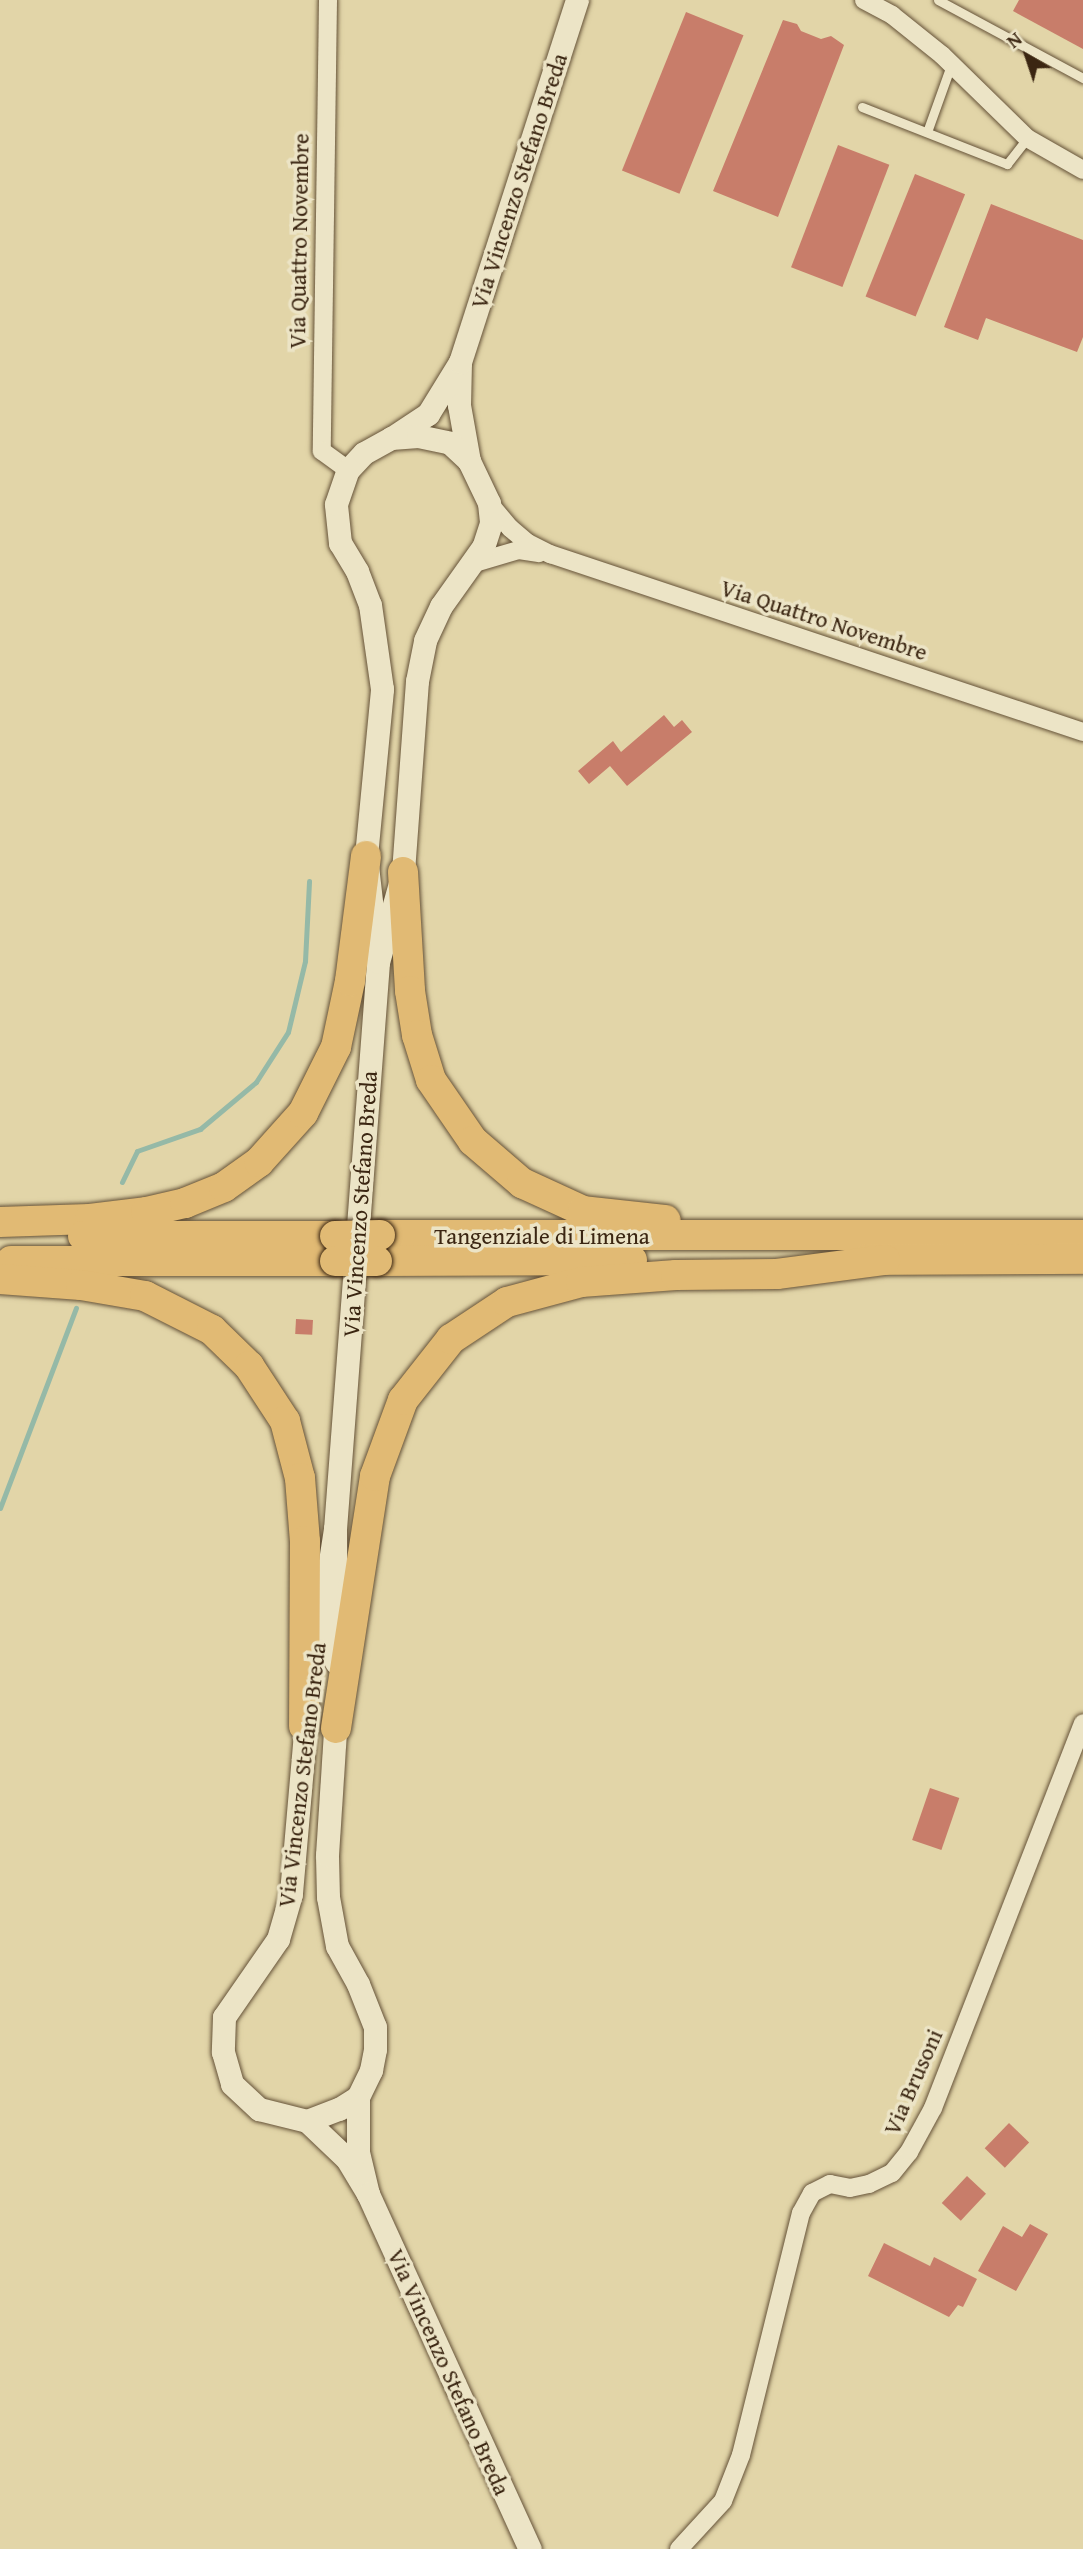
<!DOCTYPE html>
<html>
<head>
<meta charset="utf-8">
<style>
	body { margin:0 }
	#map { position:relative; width:1083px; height:2549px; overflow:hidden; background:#e2d5a8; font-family:"Gentium Book Plus",serif }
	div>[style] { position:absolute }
	.stream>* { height:5px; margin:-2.5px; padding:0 2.5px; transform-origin:2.5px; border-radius:2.5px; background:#95b9a7 }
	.building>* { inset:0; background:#c87d6a; transform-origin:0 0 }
	.roads { filter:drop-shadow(0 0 2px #655238) drop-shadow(0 0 2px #655238) }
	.service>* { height:9px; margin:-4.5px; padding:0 4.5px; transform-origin:4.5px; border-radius:4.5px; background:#ece4c6 }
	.minor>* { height:18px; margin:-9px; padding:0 9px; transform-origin:9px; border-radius:9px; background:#ece4c6 }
	.tertiary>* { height:23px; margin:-11.5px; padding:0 11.5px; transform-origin:11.5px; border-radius:11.5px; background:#ece4c6 }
	.trunk>* { height:30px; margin:-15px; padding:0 15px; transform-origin:15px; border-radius:15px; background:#e1ba74 }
	.bridges { filter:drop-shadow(0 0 2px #3b2612) drop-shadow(0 0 2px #3b2612) }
	.trunk-bridge>* { height:30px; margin:-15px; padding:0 15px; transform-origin:15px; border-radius:15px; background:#e1ba74 }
	span { translate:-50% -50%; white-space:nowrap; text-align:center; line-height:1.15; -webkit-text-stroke:7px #ece4c6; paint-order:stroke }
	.street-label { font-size:23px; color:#3b2612 }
	.north { position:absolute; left:992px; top:21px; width:70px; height:70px; -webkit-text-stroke:5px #ece4c6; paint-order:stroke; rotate:321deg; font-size:19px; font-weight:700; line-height:28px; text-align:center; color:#3b2612 }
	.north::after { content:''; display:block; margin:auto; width:24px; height:32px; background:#3b2612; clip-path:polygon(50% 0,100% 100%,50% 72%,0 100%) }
</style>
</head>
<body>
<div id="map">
	<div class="stream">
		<div style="left:122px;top:1182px;width:34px;rotate:-64deg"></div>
		<div style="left:137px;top:1151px;width:67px;rotate:-19.2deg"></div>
		<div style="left:200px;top:1129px;width:73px;rotate:-40deg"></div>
		<div style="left:256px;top:1082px;width:59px;rotate:-57.4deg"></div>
		<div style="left:288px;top:1032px;width:73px;rotate:-76.5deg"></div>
		<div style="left:305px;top:961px;width:80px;rotate:-87.1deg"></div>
		<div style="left:0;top:1508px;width:214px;rotate:-69.2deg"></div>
	</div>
	<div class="building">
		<div style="clip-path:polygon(1019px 0,1083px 0,1083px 49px,1013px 11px)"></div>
		<div style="left:686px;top:12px;width:62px;height:171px;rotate:22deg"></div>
		<div style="clip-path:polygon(783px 20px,797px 24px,801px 31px,821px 39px,831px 36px,844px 45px,778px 217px,713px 191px)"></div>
		<div style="left:838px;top:145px;width:55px;height:131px;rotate:21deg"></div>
		<div style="left:915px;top:174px;width:54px;height:132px;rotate:22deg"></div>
		<div style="clip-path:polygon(991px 204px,1083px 240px,1083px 337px,1077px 352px,986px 318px,978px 340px,944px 327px)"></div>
		<div style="clip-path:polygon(664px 715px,674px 727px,682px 720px,692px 732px,627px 786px,610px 766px,589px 784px,578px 771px,613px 741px,621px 752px)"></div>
		<div style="left:296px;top:1319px;width:17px;height:15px;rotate:3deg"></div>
		<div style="left:930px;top:1788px;width:31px;height:55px;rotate:19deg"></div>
		<div style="left:1009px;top:2123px;width:28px;height:35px;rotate:44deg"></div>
		<div style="left:967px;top:2176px;width:26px;height:37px;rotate:43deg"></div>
		<div style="clip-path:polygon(1030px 2224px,1048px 2234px,1016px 2291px,978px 2271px,1003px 2226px,1022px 2237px)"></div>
		<div style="clip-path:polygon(884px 2243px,930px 2266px,934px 2257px,977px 2279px,963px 2307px,958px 2305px,949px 2317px,868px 2276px)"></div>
	</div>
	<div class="roads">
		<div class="service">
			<div style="left:938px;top:0;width:165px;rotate:28.3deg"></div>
			<div style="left:862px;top:107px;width:156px;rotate:21.5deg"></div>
			<div style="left:1007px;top:164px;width:33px;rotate:-52deg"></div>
			<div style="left:927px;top:132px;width:71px;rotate:-70.3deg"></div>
		</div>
		<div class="minor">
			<div style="left:328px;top:0;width:451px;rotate:90.8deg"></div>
			<div style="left:322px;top:451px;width:32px;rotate:36deg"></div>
			<div style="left:864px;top:0;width:32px;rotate:28deg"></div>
			<div style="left:892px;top:15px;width:64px;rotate:38.7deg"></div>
			<div style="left:942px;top:55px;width:119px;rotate:44.3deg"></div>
			<div style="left:1027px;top:138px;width:64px;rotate:29.7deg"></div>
			<div style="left:489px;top:503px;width:33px;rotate:50deg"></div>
			<div style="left:510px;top:528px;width:23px;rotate:40deg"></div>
			<div style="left:528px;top:543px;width:25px;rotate:27deg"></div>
			<div style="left:550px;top:554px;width:562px;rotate:18.47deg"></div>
			<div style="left:471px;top:564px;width:50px;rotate:-16.3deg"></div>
			<div style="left:519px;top:550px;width:20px;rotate:9deg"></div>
			<div style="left:679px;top:2549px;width:65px;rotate:-47.5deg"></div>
			<div style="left:723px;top:2501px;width:49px;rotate:-68.6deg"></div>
			<div style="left:741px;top:2455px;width:249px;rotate:-76.1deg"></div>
			<div style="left:801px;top:2213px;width:23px;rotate:-61deg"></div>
			<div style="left:812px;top:2193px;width:20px;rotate:-27deg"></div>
			<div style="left:830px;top:2184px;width:20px;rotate:11deg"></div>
			<div style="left:850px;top:2188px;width:19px;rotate:-12deg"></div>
			<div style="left:869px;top:2184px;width:25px;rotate:-26deg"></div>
			<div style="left:892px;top:2173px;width:27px;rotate:-51deg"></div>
			<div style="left:909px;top:2152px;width:50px;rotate:-61.4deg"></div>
			<div style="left:933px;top:2108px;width:413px;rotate:-68.7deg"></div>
		</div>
		<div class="tertiary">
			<div style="left:460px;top:362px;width:43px;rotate:91.3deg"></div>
			<div style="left:459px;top:405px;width:57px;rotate:79.9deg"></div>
			<div style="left:393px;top:437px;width:42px;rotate:-33.3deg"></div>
			<div style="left:428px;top:414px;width:61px;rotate:-58.4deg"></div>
			<div style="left:460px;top:362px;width:380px;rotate:-72.1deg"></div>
			<div style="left:335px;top:1529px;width:133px;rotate:89.6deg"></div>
			<div style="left:315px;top:1658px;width:131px;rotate:-81.2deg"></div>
			<div style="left:335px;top:1529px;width:569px;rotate:-85.66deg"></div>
			<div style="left:378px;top:962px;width:107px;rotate:-96.5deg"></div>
			<div style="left:366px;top:856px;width:168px;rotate:-84.5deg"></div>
			<div style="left:382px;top:689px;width:85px;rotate:-98.1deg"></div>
			<div style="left:370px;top:605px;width:36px;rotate:-111deg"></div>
			<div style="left:357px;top:571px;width:33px;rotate:-121deg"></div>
			<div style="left:340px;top:543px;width:39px;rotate:-96deg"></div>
			<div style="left:336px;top:504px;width:36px;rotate:-71deg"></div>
			<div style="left:348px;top:470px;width:23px;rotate:-47deg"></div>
			<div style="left:364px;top:453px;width:31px;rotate:-29deg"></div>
			<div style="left:391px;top:438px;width:27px;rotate:-4deg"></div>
			<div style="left:418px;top:436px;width:33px;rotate:12deg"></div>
			<div style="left:450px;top:443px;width:26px;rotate:43deg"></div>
			<div style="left:469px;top:461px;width:47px;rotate:64.5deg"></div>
			<div style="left:489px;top:503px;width:20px;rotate:84deg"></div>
			<div style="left:491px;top:523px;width:25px;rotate:108deg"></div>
			<div style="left:483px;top:547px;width:72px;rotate:125.4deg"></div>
			<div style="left:441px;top:606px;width:38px;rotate:115deg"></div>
			<div style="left:425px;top:641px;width:41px;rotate:101.3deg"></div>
			<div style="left:417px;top:681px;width:192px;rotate:94.2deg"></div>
			<div style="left:403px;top:872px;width:93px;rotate:105.5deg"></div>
			<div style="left:307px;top:1710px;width:185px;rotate:95deg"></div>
			<div style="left:291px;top:1894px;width:47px;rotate:106.1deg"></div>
			<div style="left:278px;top:1939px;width:95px;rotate:124.7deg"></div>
			<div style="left:224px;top:2017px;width:35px;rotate:92deg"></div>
			<div style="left:223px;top:2052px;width:33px;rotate:74deg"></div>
			<div style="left:232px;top:2084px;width:37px;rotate:43deg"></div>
			<div style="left:259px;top:2109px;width:49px;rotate:14deg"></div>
			<div style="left:307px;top:2121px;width:34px;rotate:-21deg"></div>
			<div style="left:339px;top:2109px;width:22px;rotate:-32deg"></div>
			<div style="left:358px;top:2097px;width:30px;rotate:-64deg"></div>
			<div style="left:371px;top:2070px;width:21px;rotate:-79deg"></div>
			<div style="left:375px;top:2049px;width:22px;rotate:-90deg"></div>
			<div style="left:375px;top:2027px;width:46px;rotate:-111.6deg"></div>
			<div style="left:358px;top:1984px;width:43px;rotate:-118.9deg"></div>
			<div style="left:337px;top:1946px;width:50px;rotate:-100.4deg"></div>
			<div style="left:328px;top:1897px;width:42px;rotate:-91.4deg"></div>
			<div style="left:327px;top:1855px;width:141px;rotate:-86.3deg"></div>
			<div style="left:307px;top:2121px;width:55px;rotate:43.5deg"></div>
			<div style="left:347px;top:2159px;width:41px;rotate:59deg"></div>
			<div style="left:368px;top:2194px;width:43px;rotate:-103.4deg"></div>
			<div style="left:358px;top:2152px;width:55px;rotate:-90deg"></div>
			<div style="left:368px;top:2194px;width:390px;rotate:65.5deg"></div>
		</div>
		<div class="trunk">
			<div style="left:403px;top:872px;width:119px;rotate:86.6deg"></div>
			<div style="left:410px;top:991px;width:45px;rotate:81deg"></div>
			<div style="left:417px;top:1035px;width:47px;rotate:72.7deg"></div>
			<div style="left:431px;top:1080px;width:74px;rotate:55.5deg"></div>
			<div style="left:473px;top:1141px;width:65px;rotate:40.6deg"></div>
			<div style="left:522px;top:1183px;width:67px;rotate:24.7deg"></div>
			<div style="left:583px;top:1211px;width:83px;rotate:6.2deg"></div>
			<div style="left:0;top:1222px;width:90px;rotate:-1.9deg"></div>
			<div style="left:90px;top:1219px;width:56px;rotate:-7.1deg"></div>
			<div style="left:146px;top:1212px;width:40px;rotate:-13deg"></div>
			<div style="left:185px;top:1203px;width:42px;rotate:-22.3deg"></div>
			<div style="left:224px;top:1187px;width:43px;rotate:-35.5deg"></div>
			<div style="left:259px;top:1162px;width:66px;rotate:-48.1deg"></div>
			<div style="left:303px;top:1113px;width:74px;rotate:-63.4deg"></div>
			<div style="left:336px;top:1047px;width:67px;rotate:-78deg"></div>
			<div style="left:350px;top:981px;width:126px;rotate:-82.7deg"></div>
			<div style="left:380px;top:1235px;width:703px"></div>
			<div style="left:83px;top:1236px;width:252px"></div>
			<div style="left:867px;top:1260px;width:216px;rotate:-0.3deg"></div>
			<div style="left:11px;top:1261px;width:324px"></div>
			<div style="left:377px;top:1261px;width:255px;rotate:-0.2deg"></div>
			<div style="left:0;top:1279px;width:81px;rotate:4.2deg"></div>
			<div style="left:81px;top:1285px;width:65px;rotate:9.8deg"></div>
			<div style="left:145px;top:1296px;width:75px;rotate:26.9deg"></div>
			<div style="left:212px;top:1330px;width:52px;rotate:44.2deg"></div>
			<div style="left:249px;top:1366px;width:66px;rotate:56.8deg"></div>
			<div style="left:285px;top:1421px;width:59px;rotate:75.3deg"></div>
			<div style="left:300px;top:1478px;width:63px;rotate:85.5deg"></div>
			<div style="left:305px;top:1541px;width:185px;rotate:90.3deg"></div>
			<div style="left:336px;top:1728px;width:255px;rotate:-81.2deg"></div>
			<div style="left:375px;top:1476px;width:81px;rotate:-69.8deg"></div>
			<div style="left:403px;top:1400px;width:78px;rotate:-51.8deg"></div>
			<div style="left:451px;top:1339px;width:67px;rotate:-33.5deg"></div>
			<div style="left:507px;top:1302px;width:77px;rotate:-15.1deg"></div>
			<div style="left:581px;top:1282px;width:95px;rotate:-4.2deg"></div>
			<div style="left:676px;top:1275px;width:101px;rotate:-0.6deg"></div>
			<div style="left:777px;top:1274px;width:109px;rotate:-7.4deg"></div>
		</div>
	</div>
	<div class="bridges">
		<div class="trunk-bridge">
			<div style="left:335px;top:1236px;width:45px;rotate:-1.3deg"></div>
			<div style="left:335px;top:1261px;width:42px"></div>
		</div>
	</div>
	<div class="street-label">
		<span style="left:519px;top:181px;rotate:-72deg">Via Vincenzo Stefano Breda</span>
		<span style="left:299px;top:241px;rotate:-89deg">Via Quattro Novembre</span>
		<span style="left:824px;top:620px;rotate:18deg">Via Quattro Novembre</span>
		<span style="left:360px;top:1204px;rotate:-86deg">Via Vincenzo Stefano Breda</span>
		<span style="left:542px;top:1236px">Tangenziale di Limena</span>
		<span style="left:302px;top:1775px;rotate:-83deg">Via Vincenzo Stefano Breda</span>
		<span style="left:913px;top:2082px;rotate:-66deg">Via Brusoni</span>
		<span style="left:449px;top:2372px;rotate:66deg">Via Vincenzo Stefano Breda</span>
	</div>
	<div class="north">N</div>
</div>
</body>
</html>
